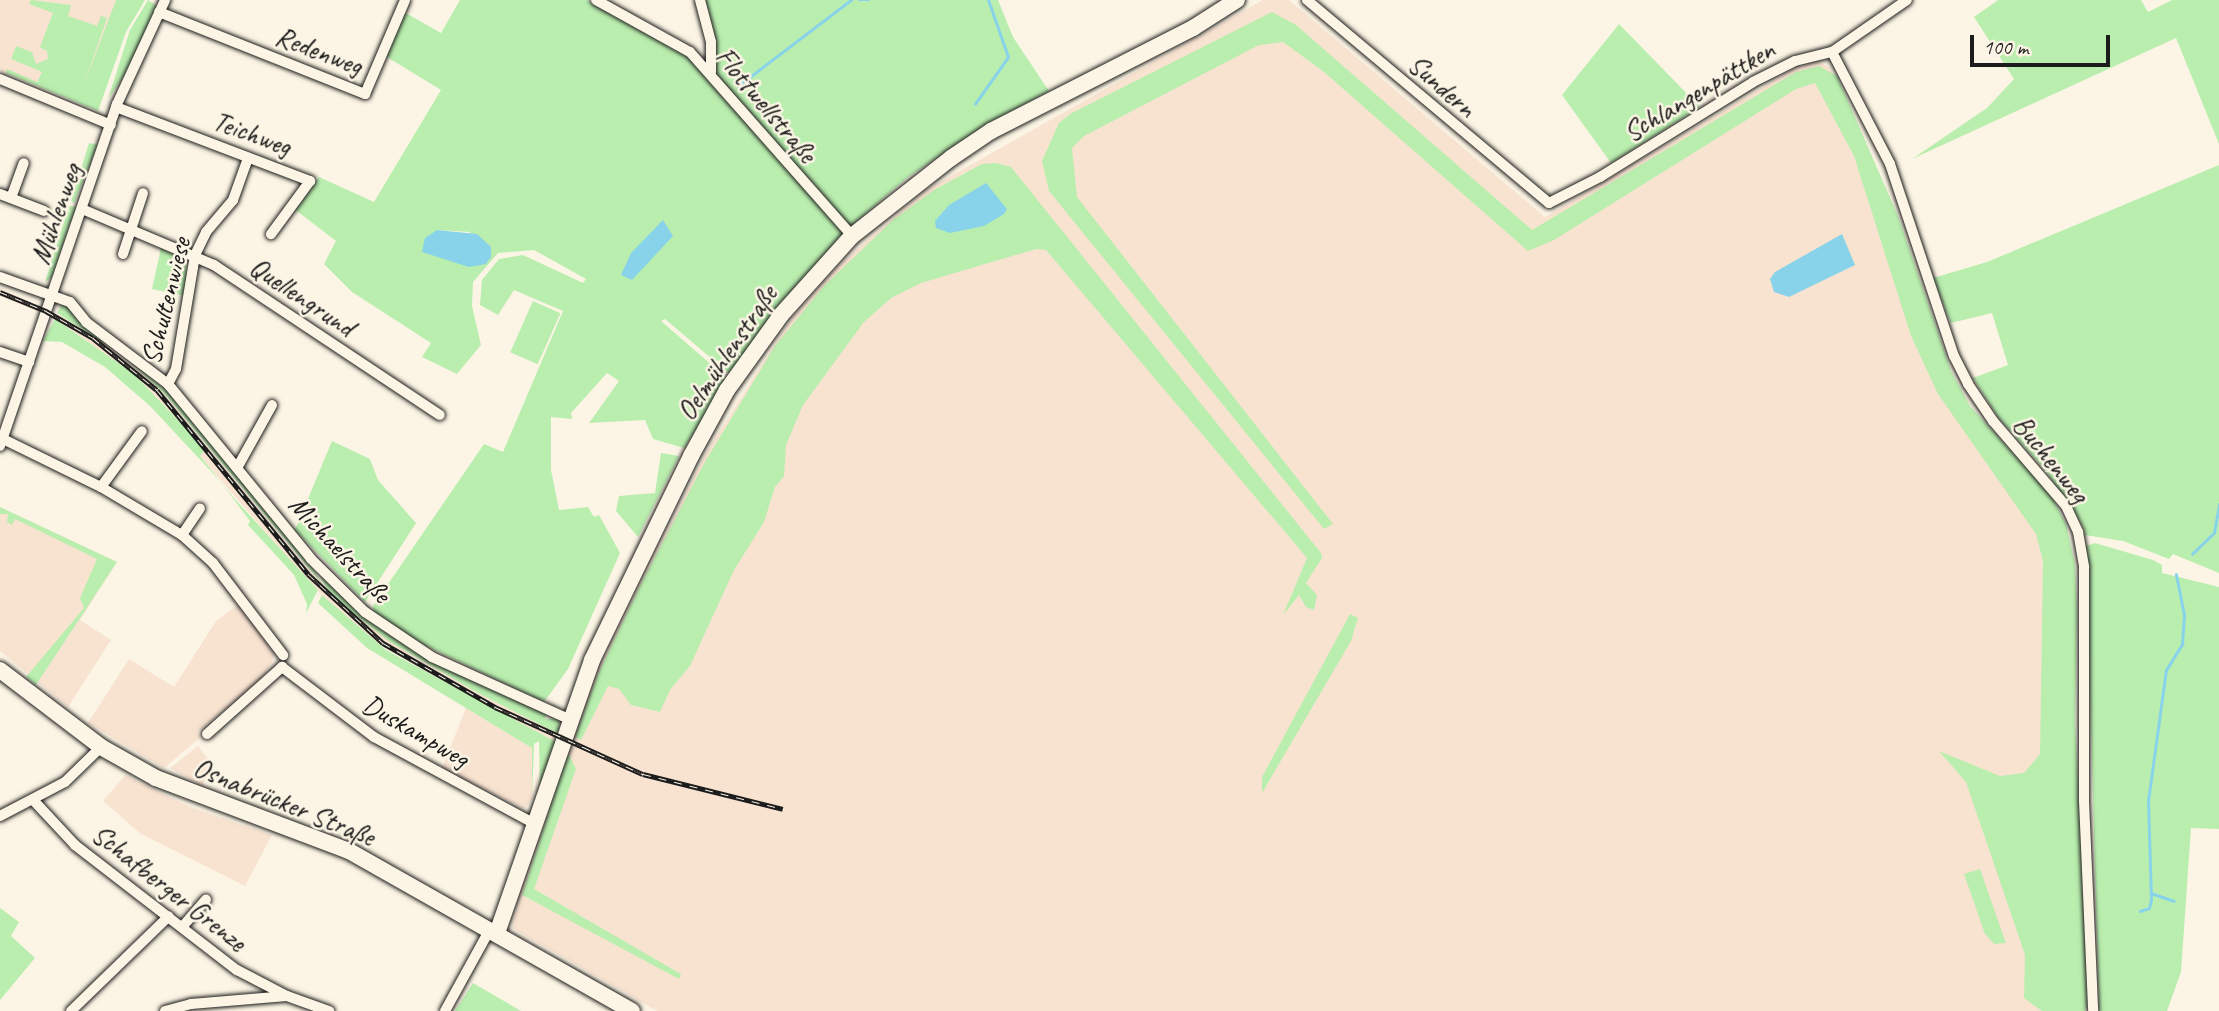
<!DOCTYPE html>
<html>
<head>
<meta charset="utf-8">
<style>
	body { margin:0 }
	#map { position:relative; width:2219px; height:1011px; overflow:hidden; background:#fcf5e5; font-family:Caveat,sans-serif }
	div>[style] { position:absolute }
	.built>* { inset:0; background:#f8e3d1 }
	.green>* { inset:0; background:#baeeaf; transform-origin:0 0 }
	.water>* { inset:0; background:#88d3e9 }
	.stream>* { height:2.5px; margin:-1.25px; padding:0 1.25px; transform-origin:1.25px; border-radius:1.25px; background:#88d3e9 }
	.roads { filter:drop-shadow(0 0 2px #1c1c1c) drop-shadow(0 0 2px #1c1c1c) }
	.street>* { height:10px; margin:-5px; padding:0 5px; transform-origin:5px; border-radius:5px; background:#fcf5e5 }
	.secondary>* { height:16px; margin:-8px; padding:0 8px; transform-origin:8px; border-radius:8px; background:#fcf5e5 }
	.rail>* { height:5px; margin-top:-2.5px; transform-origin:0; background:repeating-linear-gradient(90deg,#fcf5e5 0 8px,#1c1c1c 0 16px); box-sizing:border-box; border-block:2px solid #1c1c1c }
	span { translate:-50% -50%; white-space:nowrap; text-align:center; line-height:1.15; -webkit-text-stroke:5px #fcf5e5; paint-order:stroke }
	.street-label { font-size:28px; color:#1c1c1c }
	.scale { position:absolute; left:1970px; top:35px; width:140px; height:32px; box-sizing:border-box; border:4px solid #1c1c1c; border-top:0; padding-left:9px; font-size:21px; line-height:24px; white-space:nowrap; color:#1c1c1c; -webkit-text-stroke:5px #fcf5e5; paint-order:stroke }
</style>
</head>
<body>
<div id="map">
	<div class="built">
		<div style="clip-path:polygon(0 0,142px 0,127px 25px,97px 110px,0 71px)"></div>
		<div style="clip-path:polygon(1263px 0,1289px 0,1545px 217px,1797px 67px,1818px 61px,1830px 68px,1863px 142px,1935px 356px,2045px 524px,2083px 1011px,657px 1011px,512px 928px,520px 890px,593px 678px,706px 453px,791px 319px,839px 265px,926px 190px)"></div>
		<div style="clip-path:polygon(0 288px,78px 324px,154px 382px,301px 561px,349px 610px,413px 656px,560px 734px,557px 742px,474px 701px,370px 638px,313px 587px,200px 456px,196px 439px,134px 374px,55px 319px,0 296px)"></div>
		<div style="clip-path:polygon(0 507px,117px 562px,80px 620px,111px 640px,68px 707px,0 651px)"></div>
		<div style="clip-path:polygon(238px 605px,274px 653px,273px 660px,260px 681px,197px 732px,201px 737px,164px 768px,88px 723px,129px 659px,174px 687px,216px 621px)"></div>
		<div style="clip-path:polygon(466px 708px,532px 748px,532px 799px,524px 809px,442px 768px)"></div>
		<div style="clip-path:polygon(198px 746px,212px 764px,202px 786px,170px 768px)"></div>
		<div style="clip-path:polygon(125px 775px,190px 807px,272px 835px,245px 886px,141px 834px,103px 801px)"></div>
	</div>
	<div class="green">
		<div style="clip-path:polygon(31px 0,71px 5px,68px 16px,97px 26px,101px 16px,107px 18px,83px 87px,116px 0,145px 0,126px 32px,98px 111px,6px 73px,7px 69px,37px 82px,42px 72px,11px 59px,16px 46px,32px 52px,36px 64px,48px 59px,47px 51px,40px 47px,53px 13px,29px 4px)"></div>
		<div style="clip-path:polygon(148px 0,157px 6px,127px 72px,108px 99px,130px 30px)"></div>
		<div style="clip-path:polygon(evenodd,460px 0,587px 0,678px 49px,693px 60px,844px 231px,731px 375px,665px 319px,661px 321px,729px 380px,684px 448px,653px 439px,645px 420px,589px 423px,619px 381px,607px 373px,571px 413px,572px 419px,551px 417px,551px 470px,559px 510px,588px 507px,594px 517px,599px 515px,620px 553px,568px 669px,544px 702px,401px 634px,374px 614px,373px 606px,484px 444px,503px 452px,563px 311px,514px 290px,498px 315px,480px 305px,482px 280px,499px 259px,523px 255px,583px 283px,586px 279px,534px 250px,498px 253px,473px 282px,472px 306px,481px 345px,457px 374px,422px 357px,431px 343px,352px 292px,324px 264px,336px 241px,293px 208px,319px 177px,374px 202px,441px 90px,382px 54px,402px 11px,441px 33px,460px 0,437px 230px,470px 232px,463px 264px,426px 253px,437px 230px)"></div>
		<div style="clip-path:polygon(702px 0,998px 0,1013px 37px,1049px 91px,988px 124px,908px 177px,849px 228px,714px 72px)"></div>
		<div style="clip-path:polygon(1998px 0,2141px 0,2148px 12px,2172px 0,2219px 0,2219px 144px,2176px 38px,1912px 159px,1987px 108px,2014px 79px,1974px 17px)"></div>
		<div style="clip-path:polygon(1272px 12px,1296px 25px,1532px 230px,1796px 72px,1819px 66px,1837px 76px,1898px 216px,1951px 371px,1970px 406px,2051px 495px,2066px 524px,2075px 564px,2077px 612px,2075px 721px,2089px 1002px,2085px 1011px,2042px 1011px,2024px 998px,2025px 955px,1966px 782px,1939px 751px,2000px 776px,2024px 773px,2040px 754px,2043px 561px,2036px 534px,1938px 394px,1911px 336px,1854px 156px,1815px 83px,1796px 89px,1554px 240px,1528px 251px,1324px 72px,1283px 42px,1259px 45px,1084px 136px,1072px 148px,1077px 197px,1333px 524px,1324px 529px,1049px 191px,1042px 161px,1059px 123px,1070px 114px)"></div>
		<div style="clip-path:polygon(1619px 24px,1700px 107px,1611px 163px,1562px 95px)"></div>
		<div style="clip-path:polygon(89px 143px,98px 145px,74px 203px,71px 201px)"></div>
		<div style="clip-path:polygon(996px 163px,1011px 167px,1321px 553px,1322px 558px,1306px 583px,1317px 595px,1314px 610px,1306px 607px,1299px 595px,1283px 615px,1307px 558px,1046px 250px,1036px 249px,921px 283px,891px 298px,864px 322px,803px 405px,786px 445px,784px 476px,775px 487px,764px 522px,734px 570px,690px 666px,670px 690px,660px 712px,631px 705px,619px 689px,608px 686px,581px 740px,575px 737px,598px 674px,641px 584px,706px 460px,775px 346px,824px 286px,893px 220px,934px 190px,982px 164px)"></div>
		<div style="clip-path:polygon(2219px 165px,2219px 573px,2173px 554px,2169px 559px,2123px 541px,2085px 535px,2083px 526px,2046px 471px,1998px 417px,1973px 378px,2008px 365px,1992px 313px,1951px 323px,1933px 278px,1987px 262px)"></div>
		<div style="clip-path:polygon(69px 206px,76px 207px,52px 277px,45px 282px)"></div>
		<div style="clip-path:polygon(161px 248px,186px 259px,186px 296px,152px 289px)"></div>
		<div style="left:533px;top:301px;width:30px;height:56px;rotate:24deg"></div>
		<div style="clip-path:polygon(63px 302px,171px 395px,304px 555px,323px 585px,165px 394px,122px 355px,57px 313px)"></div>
		<div style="clip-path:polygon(55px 319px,134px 374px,196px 439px,204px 451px,200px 456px,233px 497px,318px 590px,306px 613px,307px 604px,294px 575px,248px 525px,250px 521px,220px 481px,150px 406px,105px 367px,62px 342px,43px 341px)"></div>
		<div style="clip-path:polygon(332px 441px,370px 459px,378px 480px,416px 523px,365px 602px,295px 530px)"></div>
		<div style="clip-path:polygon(661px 453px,679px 456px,638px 537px,616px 511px,619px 496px,655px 493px)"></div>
		<div style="clip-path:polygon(0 507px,117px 562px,36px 685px,26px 677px,84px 608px,80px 598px,97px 559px,15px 519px,12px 525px,7px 522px,8px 514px,0 514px)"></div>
		<div style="clip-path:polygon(2095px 543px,2153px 560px,2162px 565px,2162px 573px,2219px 587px,2219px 829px,2191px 828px,2181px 972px,2167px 1011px,2099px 1011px,2086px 546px)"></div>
		<div style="clip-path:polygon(320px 575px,380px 628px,546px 714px,545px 719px,559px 719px,559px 734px,478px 693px,390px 642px,349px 610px,326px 588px)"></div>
		<div style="clip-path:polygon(322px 595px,386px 650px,556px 742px,540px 791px,539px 741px,534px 744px,532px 799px,532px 748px,367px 648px,318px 603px)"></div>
		<div style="clip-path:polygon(1350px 614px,1358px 618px,1351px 641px,1262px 793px,1262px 777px)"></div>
		<div style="clip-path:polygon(568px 753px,576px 769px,534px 889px,681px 974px,679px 979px,522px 895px)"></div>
		<div style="clip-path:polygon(1980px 869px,2006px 943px,1994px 944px,1985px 934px,1964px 874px)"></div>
		<div style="clip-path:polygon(0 908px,19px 922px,11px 936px,35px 958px,0 1000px)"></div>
		<div style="clip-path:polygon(473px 983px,521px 1011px,455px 1011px)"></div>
	</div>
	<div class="water">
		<div style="clip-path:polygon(986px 183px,1007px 209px,1004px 214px,984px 226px,950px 233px,936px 228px,935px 221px,949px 205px)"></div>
		<div style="clip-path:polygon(663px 220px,673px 236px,632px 280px,621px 275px,631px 253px)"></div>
		<div style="clip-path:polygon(437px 230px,477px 234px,491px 247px,491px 257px,486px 264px,469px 267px,422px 252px,425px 238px)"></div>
		<div style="clip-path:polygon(1842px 234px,1855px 265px,1789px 297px,1774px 292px,1770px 279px,1775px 272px)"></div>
	</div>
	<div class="stream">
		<div style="left:859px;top:0;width:10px"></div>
		<div style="left:738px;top:86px;width:142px;rotate:-37.3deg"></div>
		<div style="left:975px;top:104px;width:57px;rotate:-54.9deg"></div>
		<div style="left:1008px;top:57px;width:60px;rotate:-109.3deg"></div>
		<div style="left:2192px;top:554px;width:30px;rotate:-44deg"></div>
		<div style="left:2214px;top:533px;width:29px;rotate:-80deg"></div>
		<div style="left:2151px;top:893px;width:24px;rotate:19deg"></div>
		<div style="left:2140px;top:911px;width:9px;rotate:-18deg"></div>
		<div style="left:2149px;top:908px;width:8px;rotate:-76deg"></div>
		<div style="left:2151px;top:900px;width:99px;rotate:-91.7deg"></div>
		<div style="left:2148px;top:801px;width:132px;rotate:-82.2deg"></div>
		<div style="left:2166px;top:670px;width:31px;rotate:-58deg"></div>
		<div style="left:2182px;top:644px;width:29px;rotate:-86deg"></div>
		<div style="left:2184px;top:615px;width:41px;rotate:-101.3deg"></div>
	</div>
	<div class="roads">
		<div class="street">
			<div style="left:596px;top:0;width:107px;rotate:29deg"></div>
			<div style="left:690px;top:52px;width:245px;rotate:48.6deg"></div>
			<div style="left:700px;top:0;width:43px;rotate:75.3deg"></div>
			<div style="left:711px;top:42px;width:30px;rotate:90deg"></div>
			<div style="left:1307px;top:0;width:316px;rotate:40deg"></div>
			<div style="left:1549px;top:203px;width:57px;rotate:-27deg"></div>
			<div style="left:1600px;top:177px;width:180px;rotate:-31.8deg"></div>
			<div style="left:1753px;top:82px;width:47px;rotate:-26.6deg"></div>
			<div style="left:1795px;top:61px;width:38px;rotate:-14deg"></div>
			<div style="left:1832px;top:52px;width:91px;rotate:-34.7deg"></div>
			<div style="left:159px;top:12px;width:222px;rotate:21.7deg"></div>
			<div style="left:365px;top:94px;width:102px;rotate:-66.9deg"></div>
			<div style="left:1832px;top:52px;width:126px;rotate:62.6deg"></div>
			<div style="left:1890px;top:164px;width:202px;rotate:71.6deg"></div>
			<div style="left:1954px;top:356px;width:31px;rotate:63deg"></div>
			<div style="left:1968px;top:384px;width:45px;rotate:56deg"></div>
			<div style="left:1993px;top:421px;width:112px;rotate:49.3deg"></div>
			<div style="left:2066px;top:506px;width:29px;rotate:65deg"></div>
			<div style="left:2078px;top:532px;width:36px;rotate:80deg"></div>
			<div style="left:2084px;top:567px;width:234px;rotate:90deg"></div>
			<div style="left:2084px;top:801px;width:210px;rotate:87.5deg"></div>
			<div style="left:0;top:79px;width:120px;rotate:22.5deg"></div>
			<div style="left:116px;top:107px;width:208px;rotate:20.9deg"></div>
			<div style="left:310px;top:181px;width:66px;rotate:126.3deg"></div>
			<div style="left:0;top:194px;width:47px;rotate:21.1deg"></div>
			<div style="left:11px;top:198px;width:37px;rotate:-70deg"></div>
			<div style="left:82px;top:209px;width:143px;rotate:23deg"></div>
			<div style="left:214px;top:265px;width:271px;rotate:33.6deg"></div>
			<div style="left:123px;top:254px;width:64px;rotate:-71.8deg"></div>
			<div style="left:0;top:277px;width:74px;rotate:19.7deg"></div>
			<div style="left:70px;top:302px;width:26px;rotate:51deg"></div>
			<div style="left:86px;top:322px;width:103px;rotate:37.1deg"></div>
			<div style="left:168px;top:384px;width:226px;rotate:50.7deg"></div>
			<div style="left:311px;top:559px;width:76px;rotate:44.5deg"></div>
			<div style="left:365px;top:612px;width:81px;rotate:33.9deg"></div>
			<div style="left:432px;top:657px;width:153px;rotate:24.4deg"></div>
			<div style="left:0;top:352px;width:31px;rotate:19deg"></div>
			<div style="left:168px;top:384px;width:17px;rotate:-62deg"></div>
			<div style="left:176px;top:369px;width:116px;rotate:-80.5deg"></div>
			<div style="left:195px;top:255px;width:25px;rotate:-64deg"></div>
			<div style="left:206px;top:232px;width:42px;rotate:-49.8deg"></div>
			<div style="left:233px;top:200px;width:45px;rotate:-70.3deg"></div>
			<div style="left:3px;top:439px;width:109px;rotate:26.1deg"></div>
			<div style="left:101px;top:487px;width:94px;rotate:30.7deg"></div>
			<div style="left:182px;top:535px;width:42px;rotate:42.1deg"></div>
			<div style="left:213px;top:563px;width:116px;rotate:52.7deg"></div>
			<div style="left:0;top:446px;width:361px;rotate:-71.1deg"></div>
			<div style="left:117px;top:104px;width:115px;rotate:-65.2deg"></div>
			<div style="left:237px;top:468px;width:72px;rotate:-60.9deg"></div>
			<div style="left:101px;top:487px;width:69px;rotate:-53.8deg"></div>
			<div style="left:182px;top:535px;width:32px;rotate:-56deg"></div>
			<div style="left:207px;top:734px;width:101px;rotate:-41.8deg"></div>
			<div style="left:282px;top:667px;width:116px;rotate:37.3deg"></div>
			<div style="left:374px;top:737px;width:183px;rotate:28.4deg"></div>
			<div style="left:35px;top:802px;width:59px;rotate:47.1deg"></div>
			<div style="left:75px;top:845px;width:205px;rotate:37.7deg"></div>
			<div style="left:237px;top:970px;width:56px;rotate:27.5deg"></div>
			<div style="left:0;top:816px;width:73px;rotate:-27.6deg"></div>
			<div style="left:65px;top:782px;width:50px;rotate:-44.2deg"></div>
			<div style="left:183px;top:926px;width:35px;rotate:-49deg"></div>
			<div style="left:71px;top:1011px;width:136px;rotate:-44.1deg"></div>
			<div style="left:165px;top:1011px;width:27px;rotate:-15deg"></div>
			<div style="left:191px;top:1004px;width:96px;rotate:-4.8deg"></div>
			<div style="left:287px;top:996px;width:45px;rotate:19.7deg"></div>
			<div style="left:445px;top:1011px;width:94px;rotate:-61.2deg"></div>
		</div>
		<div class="secondary">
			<div style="left:0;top:670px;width:127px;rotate:37.3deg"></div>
			<div style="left:101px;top:747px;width:63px;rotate:29.4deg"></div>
			<div style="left:156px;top:778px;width:206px;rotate:20.7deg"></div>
			<div style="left:349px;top:851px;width:325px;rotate:29.5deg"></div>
			<div style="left:497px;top:933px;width:289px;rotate:-70.8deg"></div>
			<div style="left:592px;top:660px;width:227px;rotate:-64.1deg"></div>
			<div style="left:691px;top:456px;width:75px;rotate:-61.4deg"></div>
			<div style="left:727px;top:390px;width:92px;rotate:-54.2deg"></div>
			<div style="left:781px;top:315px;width:106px;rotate:-48.1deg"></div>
			<div style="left:852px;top:236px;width:126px;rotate:-38.2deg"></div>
			<div style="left:951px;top:158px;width:48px;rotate:-34deg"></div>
			<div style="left:991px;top:131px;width:227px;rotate:-27deg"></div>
			<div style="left:1193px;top:28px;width:52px;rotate:-32.5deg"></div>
		</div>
	</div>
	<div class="rail">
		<div style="left:0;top:292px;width:50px;rotate:22.4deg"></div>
		<div style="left:46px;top:311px;width:54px;rotate:29.9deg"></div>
		<div style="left:93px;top:338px;width:82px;rotate:39.1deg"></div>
		<div style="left:157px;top:390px;width:238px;rotate:50.6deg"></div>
		<div style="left:308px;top:574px;width:102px;rotate:42.6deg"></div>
		<div style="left:383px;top:643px;width:129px;rotate:29.7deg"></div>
		<div style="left:495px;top:707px;width:162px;rotate:24.4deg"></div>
		<div style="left:643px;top:774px;width:144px;rotate:14deg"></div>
	</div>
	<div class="street-label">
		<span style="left:319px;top:51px;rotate:21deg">Redenweg</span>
		<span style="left:1442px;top:86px;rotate:41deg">Sundern</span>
		<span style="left:1699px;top:91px;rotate:-31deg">Schlangenpättken</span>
		<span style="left:766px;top:105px;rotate:50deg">Flottwellstraße</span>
		<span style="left:252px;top:134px;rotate:20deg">Teichweg</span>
		<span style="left:56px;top:214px;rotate:-71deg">Mühlenweg</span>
		<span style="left:302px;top:297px;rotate:34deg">Quellengrund</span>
		<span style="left:166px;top:301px;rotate:-76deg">Schultenwiese</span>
		<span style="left:727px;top:353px;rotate:-56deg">Oelmühlenstraße</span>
		<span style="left:2051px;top:459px;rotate:51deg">Buchenweg</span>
		<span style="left:340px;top:549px;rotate:47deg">Michaelstraße</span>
		<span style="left:416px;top:731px;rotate:30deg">Duskampweg</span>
		<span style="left:284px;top:802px;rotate:22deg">Osnabrücker Straße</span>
		<span style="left:169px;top:888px;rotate:38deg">Schafberger Grenze</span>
	</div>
	<div class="scale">100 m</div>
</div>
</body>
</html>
